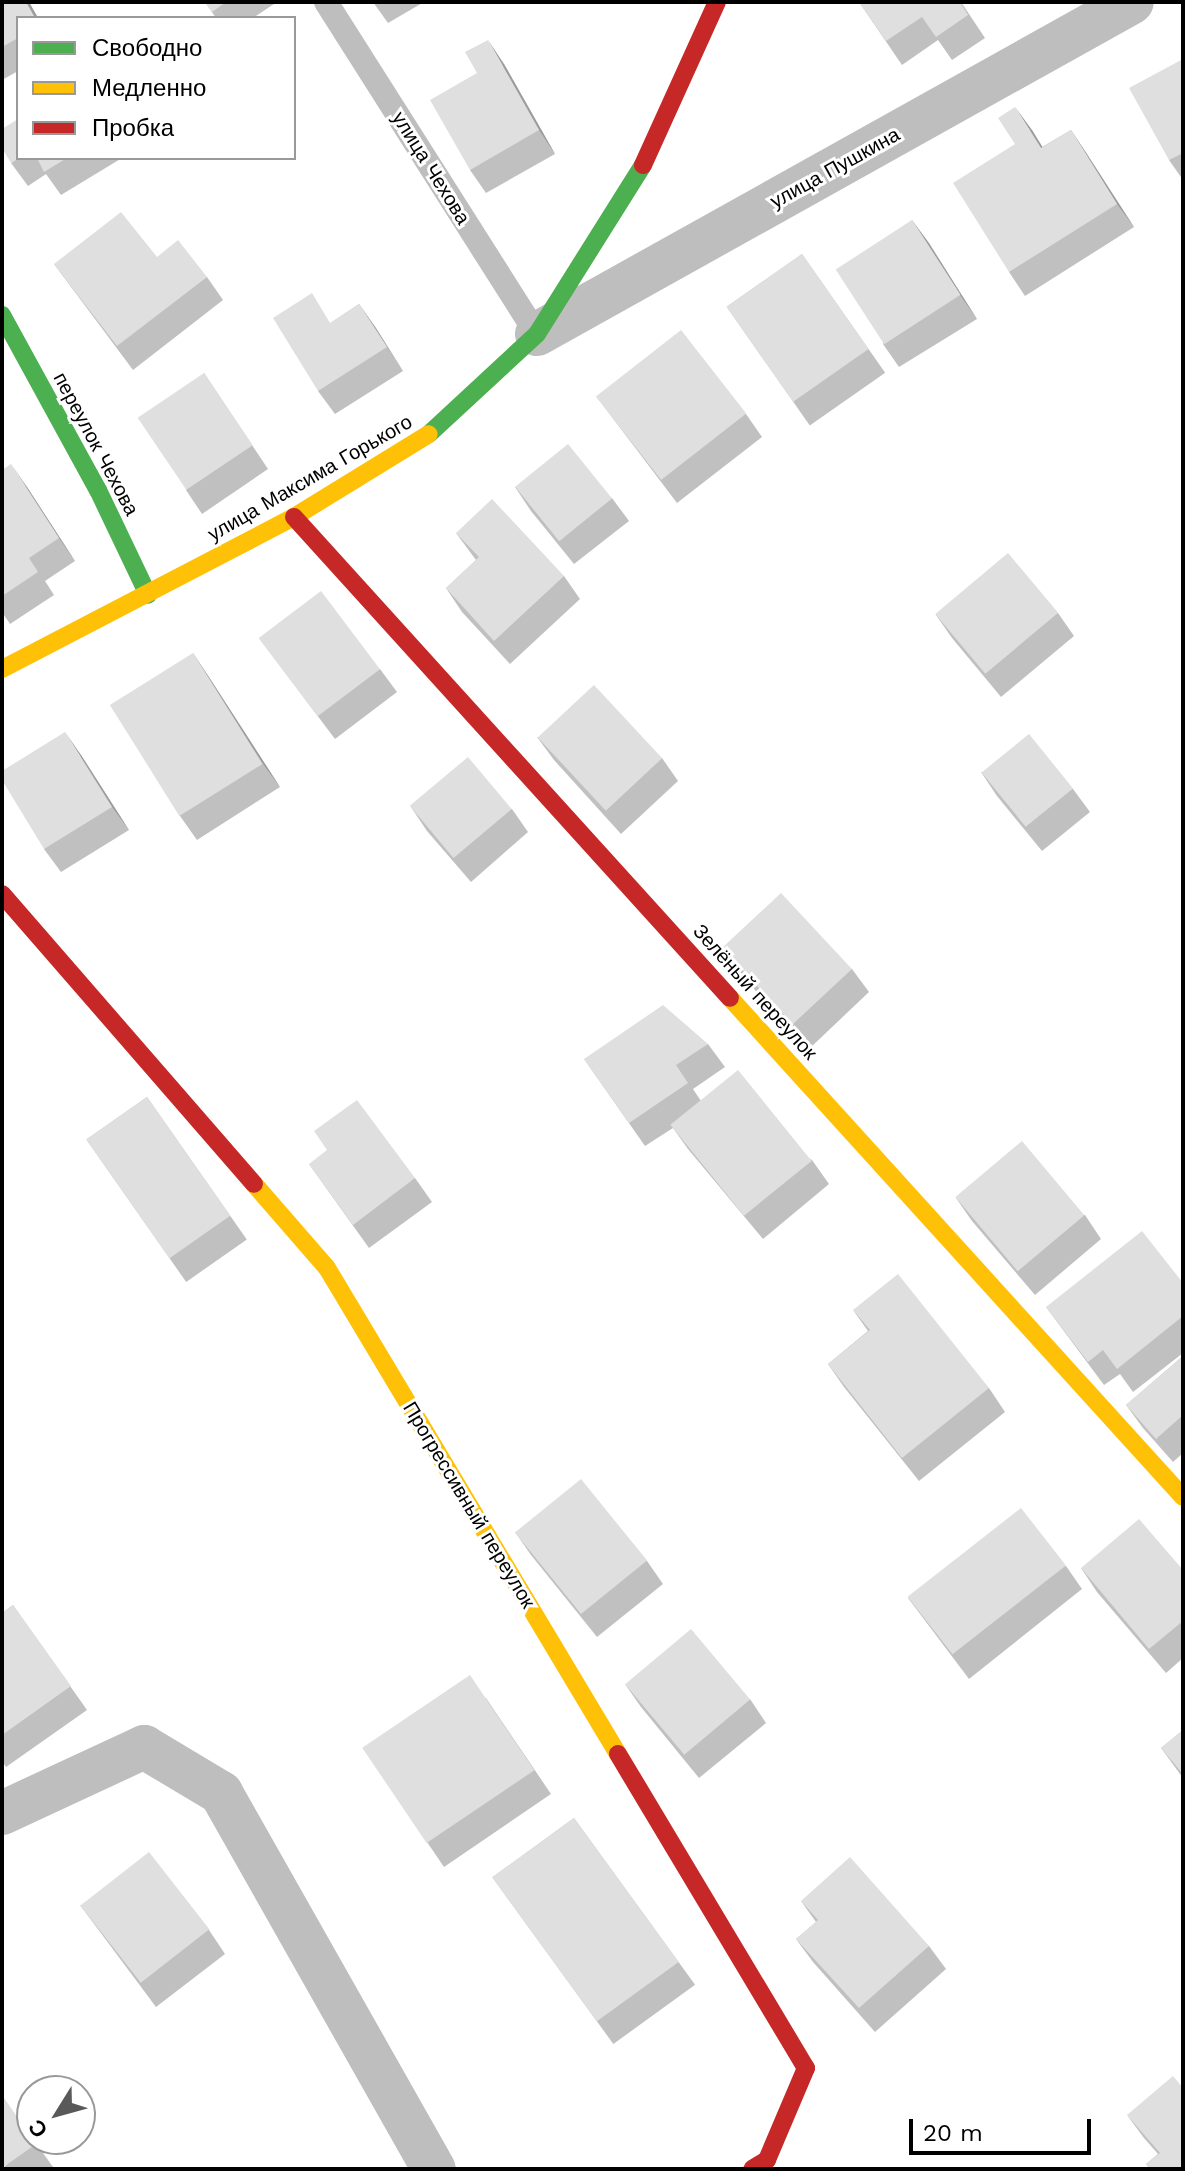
<!DOCTYPE html>
<html>
<head>
<meta charset="utf-8">
<style>
	body { margin:0 }
	#map { position:relative; width:1185px; height:2171px; overflow:hidden; background:#fff; font-family:"Work Sans",sans-serif }
	div>[style] { position:absolute }
	.lane>* { height:24px; margin:-12px; padding:0 12px; transform-origin:12px; border-radius:12px; background:#bebebe }
	.street>* { height:44px; margin:-22px; padding:0 22px; transform-origin:22px; border-radius:22px; background:#bebebe }
	.fast>* { height:18px; margin:-9px; padding:0 9px; transform-origin:9px; border-radius:9px; background:#4caf50 }
	.slow>* { height:18px; margin:-9px; padding:0 9px; transform-origin:9px; border-radius:9px; background:#ffc107 }
	.jam>* { height:18px; margin:-9px; padding:0 9px; transform-origin:9px; border-radius:9px; background:#c62828 }
	.wall>* { inset:0; background:#c0c0c0; transform-origin:0 0 }
	.shaded-wall>* { inset:0; background:#9c9c9c }
	.building>* { inset:0; background:#dfdfdf; transform-origin:0 0 }
	span { translate:-50% -50%; white-space:nowrap; text-align:center; line-height:1.15; -webkit-text-stroke:6px #fff; paint-order:stroke }
	.street-label { font-size:20px; color:#000 }
	.frame { position:absolute; inset:0; border:4px solid #000; pointer-events:none }
	.legend { position:absolute; left:16px; top:16px; width:280px; height:144px; box-sizing:border-box; background:#fff; border:2px solid #999; margin:0; padding:10px 14px; list-style:none; font-size:24px; color:#000 }
	.legend li { display:flex; align-items:center; gap:16px; height:40px }
	.legend b { width:40px; border:2px solid #999 }
	.north { position:absolute; left:16px; top:2075px; width:80px; height:80px; box-sizing:border-box; background:#fff; border:2px solid #999; border-radius:50%; rotate:233deg; font-size:22px; font-weight:700; line-height:32px; text-align:center; color:#000 }
	.north::after { content:''; display:block; margin:auto; width:28px; height:36px; background:#595959; clip-path:polygon(50% 0,100% 100%,50% 72%,0 100%) }
	.scale { position:absolute; left:909px; top:2119px; width:182px; height:36px; box-sizing:border-box; border:4px solid #000; border-top:0; padding-left:10px; font-size:24px; line-height:28px; white-space:nowrap; color:#000; -webkit-text-stroke:6px #fff; paint-order:stroke }
</style>
</head>
<body>
<div id="map">
	<div class="lane">
		<div style="left:326px;top:2px;width:393px;rotate:57.6deg"></div>
	</div>
	<div class="street">
		<div style="left:537px;top:334px;width:681px;rotate:-29.16deg"></div>
		<div style="left:2px;top:1813px;width:157px;rotate:-24.9deg"></div>
		<div style="left:144px;top:1747px;width:90px;rotate:30.9deg"></div>
		<div style="left:221px;top:1793px;width:432px;rotate:60.5deg"></div>
	</div>
	<div class="fast">
		<div style="left:2px;top:315px;width:200px;rotate:61.3deg"></div>
		<div style="left:98px;top:490px;width:116px;rotate:64.5deg"></div>
		<div style="left:429px;top:434px;width:147px;rotate:-42.8deg"></div>
		<div style="left:537px;top:334px;width:199px;rotate:-57.9deg"></div>
	</div>
	<div class="slow">
		<div style="left:2px;top:669px;width:329px;rotate:-27.5deg"></div>
		<div style="left:294px;top:517px;width:158px;rotate:-31.6deg"></div>
		<div style="left:730px;top:998px;width:674px;rotate:47.77deg"></div>
		<div style="left:254px;top:1184px;width:111px;rotate:49deg"></div>
		<div style="left:327px;top:1268px;width:566px;rotate:59.09deg"></div>
	</div>
	<div class="jam">
		<div style="left:643px;top:165px;width:179px;rotate:-65.6deg"></div>
		<div style="left:294px;top:517px;width:649px;rotate:47.81deg"></div>
		<div style="left:2px;top:894px;width:384px;rotate:49deg"></div>
		<div style="left:618px;top:1754px;width:366px;rotate:59.1deg"></div>
		<div style="left:806px;top:2068px;width:100px;rotate:113deg"></div>
		<div style="left:767px;top:2160px;width:17px;rotate:149deg"></div>
	</div>
	<div class="wall">
		<div style="clip-path:polygon(2px 2px,29px 2px,38px 18px,18px 18px,18px 71px,2px 80px)"></div>
		<div style="clip-path:polygon(205px 2px,277px 2px,253px 18px,216px 18px)"></div>
		<div style="clip-path:polygon(373px 2px,424px 2px,388px 23px)"></div>
		<div style="clip-path:polygon(859px 2px,961px 2px,985px 38px,952px 60px,938px 40px,902px 65px)"></div>
		<div style="clip-path:polygon(1183px 59px,1183px 180px,1169px 160px)"></div>
		<div style="clip-path:polygon(504px 64px,555px 154px,486px 193px,470px 170px)"></div>
		<div style="clip-path:polygon(1032px 130px,1042px 147px,1071px 130px,1134px 227px,1025px 296px,1009px 272px,1015px 144px)"></div>
		<div style="clip-path:polygon(18px 158px,122px 158px,61px 195px,46px 174px,28px 186px,11px 163px)"></div>
		<div style="clip-path:polygon(912px 220px,977px 319px,899px 367px,883px 344px)"></div>
		<div style="left:802px;top:254px;width:145px;height:92px;rotate:55deg"></div>
		<div style="clip-path:polygon(157px 257px,207px 277px,223px 300px,133px 370px,54px 264px)"></div>
		<div style="clip-path:polygon(359px 304px,403px 371px,335px 414px,318px 391px,332px 322px)"></div>
		<div style="clip-path:polygon(204px 373px,268px 469px,202px 514px,186px 490px)"></div>
		<div style="clip-path:polygon(596px 396px,746px 414px,762px 437px,677px 503px)"></div>
		<div style="clip-path:polygon(2px 470px,27px 487px,75px 561px,45px 581px,54px 595px,10px 624px,2px 612px)"></div>
		<div style="clip-path:polygon(515px 487px,612px 498px,629px 521px,574px 564px,531px 511px)"></div>
		<div style="clip-path:polygon(456px 533px,564px 576px,580px 599px,510px 664px,462px 612px,446px 588px,476px 560px)"></div>
		<div style="clip-path:polygon(1058px 613px,1074px 636px,1001px 697px,952px 638px,936px 615px)"></div>
		<div style="clip-path:polygon(259px 638px,380px 669px,397px 692px,335px 739px)"></div>
		<div style="clip-path:polygon(193px 653px,280px 787px,197px 840px,180px 816px)"></div>
		<div style="clip-path:polygon(537px 737px,662px 758px,678px 781px,621px 834px,554px 760px)"></div>
		<div style="clip-path:polygon(81px 755px,129px 830px,61px 872px,44px 849px)"></div>
		<div style="clip-path:polygon(981px 772px,1073px 789px,1090px 812px,1042px 851px,997px 796px)"></div>
		<div style="clip-path:polygon(411px 807px,512px 809px,528px 832px,471px 882px,427px 831px)"></div>
		<div style="clip-path:polygon(722px 948px,852px 969px,869px 992px,810px 1048px,738px 972px)"></div>
		<div style="clip-path:polygon(708px 1044px,725px 1067px,693px 1089px,701px 1101px,812px 1160px,829px 1184px,763px 1239px,688px 1149px,673px 1128px,645px 1146px,584px 1059px)"></div>
		<div style="left:147px;top:1097px;width:174px;height:74px;rotate:55deg"></div>
		<div style="clip-path:polygon(309px 1164px,415px 1178px,432px 1202px,369px 1248px)"></div>
		<div style="clip-path:polygon(956px 1198px,1085px 1215px,1101px 1239px,1035px 1295px,972px 1221px)"></div>
		<div style="clip-path:polygon(1183px 1283px,1183px 1353px,1133px 1392px,1120px 1374px,1104px 1385px,1046px 1307px)"></div>
		<div style="clip-path:polygon(853px 1310px,989px 1388px,1005px 1412px,919px 1481px,844px 1387px,828px 1364px,868px 1331px)"></div>
		<div style="clip-path:polygon(1183px 1356px,1183px 1453px,1173px 1462px,1143px 1428px,1126px 1405px)"></div>
		<div style="clip-path:polygon(515px 1532px,647px 1561px,663px 1584px,597px 1637px,531px 1555px)"></div>
		<div style="clip-path:polygon(1066px 1566px,1082px 1589px,969px 1679px,908px 1598px)"></div>
		<div style="clip-path:polygon(1081px 1568px,1183px 1570px,1183px 1658px,1166px 1673px,1097px 1592px)"></div>
		<div style="clip-path:polygon(13px 1605px,87px 1710px,6px 1767px,2px 1761px,2px 1613px)"></div>
		<div style="clip-path:polygon(625px 1684px,750px 1699px,766px 1723px,699px 1778px,641px 1707px)"></div>
		<div style="clip-path:polygon(486px 1698px,551px 1794px,444px 1867px,363px 1748px)"></div>
		<div style="clip-path:polygon(1183px 1730px,1183px 1778px,1161px 1748px)"></div>
		<div style="left:574px;top:1818px;width:206px;height:101px;rotate:54deg"></div>
		<div style="clip-path:polygon(801px 1901px,929px 1946px,946px 1969px,875px 2032px,813px 1962px,796px 1939px,816px 1922px)"></div>
		<div style="clip-path:polygon(80px 1905px,209px 1930px,225px 1954px,156px 2007px)"></div>
		<div style="clip-path:polygon(1127px 2115px,1183px 2169px,1150px 2169px,1146px 2164px,1158px 2154px,1144px 2138px)"></div>
		<div style="clip-path:polygon(33px 2139px,53px 2167px,51px 2169px,2px 2169px)"></div>
	</div>
	<div class="shaded-wall">
		<div style="clip-path:polygon(26px 2px,29px 2px,38px 18px,35px 18px)"></div>
		<div style="clip-path:polygon(488px 40px,504px 64px,555px 154px,539px 130px)"></div>
		<div style="clip-path:polygon(1015px 107px,1032px 130px,1058px 172px,1041px 148px)"></div>
		<div style="clip-path:polygon(1071px 130px,1087px 154px,1134px 227px,1117px 204px)"></div>
		<div style="clip-path:polygon(912px 220px,929px 243px,977px 319px,960px 295px)"></div>
		<div style="clip-path:polygon(359px 304px,376px 328px,403px 371px,387px 347px)"></div>
		<div style="clip-path:polygon(11px 464px,27px 487px,75px 561px,59px 538px)"></div>
		<div style="clip-path:polygon(193px 653px,209px 677px,280px 787px,263px 764px)"></div>
		<div style="clip-path:polygon(65px 732px,81px 755px,129px 830px,112px 807px)"></div>
	</div>
	<div class="building">
		<div style="clip-path:polygon(2px 2px,26px 2px,35px 18px,18px 18px,18px 38px,2px 47px)"></div>
		<div style="clip-path:polygon(205px 2px,226px 2px,212px 12px)"></div>
		<div style="clip-path:polygon(859px 2px,960px 2px,968px 15px,936px 37px,922px 17px,886px 41px)"></div>
		<div style="clip-path:polygon(488px 40px,539px 130px,470px 170px,430px 100px,477px 73px,465px 52px)"></div>
		<div style="clip-path:polygon(1183px 59px,1183px 153px,1169px 160px,1129px 88px)"></div>
		<div style="clip-path:polygon(1015px 107px,1041px 148px,1071px 130px,1117px 204px,1009px 272px,953px 183px,1015px 144px,998px 118px)"></div>
		<div style="clip-path:polygon(18px 119px,19px 158px,11px 163px,2px 148px,2px 129px)"></div>
		<div style="clip-path:polygon(37px 158px,67px 158px,44px 172px)"></div>
		<div style="clip-path:polygon(121px 212px,157px 257px,178px 240px,207px 277px,117px 346px,54px 264px)"></div>
		<div style="left:912px;top:220px;width:89px;height:91px;rotate:57deg"></div>
		<div style="left:802px;top:254px;width:116px;height:92px;rotate:55deg"></div>
		<div style="clip-path:polygon(312px 293px,330px 323px,359px 304px,387px 347px,318px 391px,273px 318px)"></div>
		<div style="left:681px;top:330px;width:106px;height:108px;rotate:52deg"></div>
		<div style="left:204px;top:373px;width:87px;height:80px;rotate:56deg"></div>
		<div style="left:568px;top:444px;width:70px;height:68px;rotate:51deg"></div>
		<div style="clip-path:polygon(11px 464px,59px 538px,29px 558px,38px 572px,2px 596px,2px 470px)"></div>
		<div style="clip-path:polygon(492px 499px,564px 576px,494px 641px,446px 588px,479px 557px,456px 533px)"></div>
		<div style="left:1008px;top:553px;width:78px;height:95px;rotate:50deg"></div>
		<div style="left:321px;top:591px;width:98px;height:78px;rotate:53deg"></div>
		<div style="left:193px;top:653px;width:131px;height:98px;rotate:58deg"></div>
		<div style="left:594px;top:685px;width:100px;height:77px;rotate:47deg"></div>
		<div style="clip-path:polygon(65px 732px,112px 807px,44px 849px,2px 780px,2px 771px)"></div>
		<div style="left:1029px;top:734px;width:70px;height:61px;rotate:51deg"></div>
		<div style="left:468px;top:757px;width:68px;height:76px;rotate:50deg"></div>
		<div style="left:781px;top:893px;width:104px;height:81px;rotate:47deg"></div>
		<div style="clip-path:polygon(663px 1005px,708px 1044px,676px 1065px,688px 1083px,629px 1123px,584px 1059px)"></div>
		<div style="left:738px;top:1070px;width:117px;height:87px;rotate:51deg"></div>
		<div style="left:147px;top:1097px;width:145px;height:74px;rotate:55deg"></div>
		<div style="clip-path:polygon(357px 1100px,415px 1178px,353px 1225px,309px 1164px,327px 1150px,314px 1131px)"></div>
		<div style="left:1022px;top:1141px;width:97px;height:87px;rotate:50deg"></div>
		<div style="clip-path:polygon(1142px 1231px,1183px 1283px,1183px 1316px,1117px 1369px,1103px 1350px,1088px 1362px,1046px 1307px)"></div>
		<div style="clip-path:polygon(898px 1274px,989px 1388px,902px 1458px,828px 1364px,870px 1330px,853px 1310px)"></div>
		<div style="clip-path:polygon(1183px 1356px,1183px 1415px,1156px 1439px,1126px 1405px)"></div>
		<div style="left:581px;top:1479px;width:105px;height:85px;rotate:51deg"></div>
		<div style="left:1021px;top:1508px;width:73px;height:144px;rotate:52deg"></div>
		<div style="clip-path:polygon(1139px 1519px,1183px 1570px,1183px 1621px,1149px 1649px,1081px 1568px)"></div>
		<div style="clip-path:polygon(13px 1605px,71px 1686px,2px 1735px,2px 1613px)"></div>
		<div style="left:691px;top:1629px;width:92px;height:86px;rotate:50deg"></div>
		<div style="left:470px;top:1675px;width:115px;height:130px;rotate:56deg"></div>
		<div style="clip-path:polygon(1183px 1730px,1183px 1773px,1182px 1773px,1161px 1748px)"></div>
		<div style="left:574px;top:1818px;width:178px;height:101px;rotate:54deg"></div>
		<div style="left:149px;top:1852px;width:98px;height:87px;rotate:52deg"></div>
		<div style="clip-path:polygon(850px 1857px,929px 1946px,859px 2008px,796px 1939px,818px 1920px,801px 1901px)"></div>
		<div style="clip-path:polygon(1173px 2076px,1183px 2088px,1183px 2169px,1151px 2169px,1146px 2164px,1160px 2153px,1127px 2115px)"></div>
		<div style="clip-path:polygon(2px 2095px,36px 2144px,2px 2168px)"></div>
	</div>
	<div class="street-label">
		<span style="left:431px;top:168px;rotate:58deg">улица Чехова</span>
		<span style="left:835px;top:168px;rotate:-29deg">улица Пушкина</span>
		<span style="left:96px;top:444px;rotate:62deg">переулок Чехова</span>
		<span style="left:310px;top:478px;rotate:-30deg">улица Максима Горького</span>
		<span style="left:755px;top:992px;rotate:48deg">Зелёный переулок</span>
		<span style="left:469px;top:1505px;rotate:59deg">Прогрессивный переулок</span>
	</div>
	<div class="frame"></div>
	<ul class="legend">
	<li><b style="height:10px;background:#4caf50"></b>Свободно</li>
	<li><b style="height:10px;background:#ffc107"></b>Медленно</li>
	<li><b style="height:10px;background:#c62828"></b>Пробка</li>
	</ul>
	<div class="north">С</div>
	<div class="scale">20 m</div>
</div>
</body>
</html>
